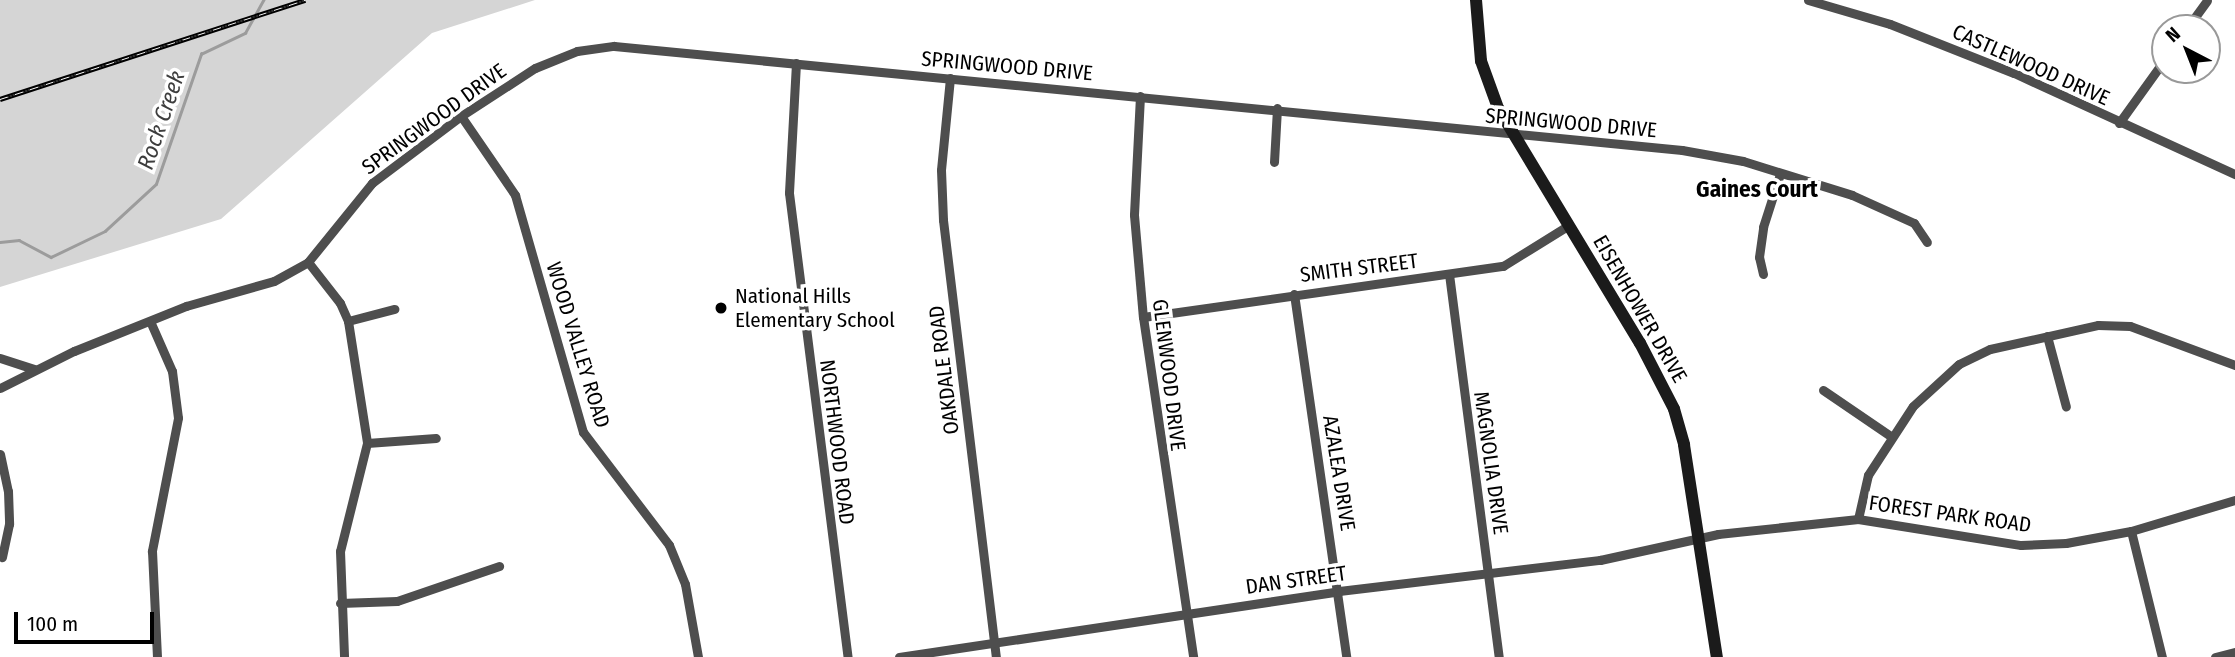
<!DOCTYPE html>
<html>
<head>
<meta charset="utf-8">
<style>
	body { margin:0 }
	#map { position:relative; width:2235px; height:657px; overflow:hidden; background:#fff; font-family:"Fira Sans Condensed",sans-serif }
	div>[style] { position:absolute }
	.green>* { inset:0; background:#d5d5d5 }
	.stream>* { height:2.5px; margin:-1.25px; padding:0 1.25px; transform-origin:1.25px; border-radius:1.25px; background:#9c9c9c }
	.street>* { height:9px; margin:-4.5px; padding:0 4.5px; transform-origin:4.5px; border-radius:4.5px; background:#4e4e4e }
	.secondary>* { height:12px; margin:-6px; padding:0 6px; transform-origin:6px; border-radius:6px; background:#1b1b1b }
	.rail>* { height:5px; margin-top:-2.5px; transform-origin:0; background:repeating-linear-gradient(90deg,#fff 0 8px,#000 0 16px); box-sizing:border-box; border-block:2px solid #000 }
	.dots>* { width:19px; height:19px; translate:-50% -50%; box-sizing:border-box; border:4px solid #fff; border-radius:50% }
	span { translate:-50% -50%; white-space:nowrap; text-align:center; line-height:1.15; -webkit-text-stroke:7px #fff; paint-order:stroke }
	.street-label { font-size:21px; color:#000 }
	.poi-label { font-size:21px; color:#000 }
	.left { translate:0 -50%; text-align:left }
	.water-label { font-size:23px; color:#3d3d3d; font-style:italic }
	.neighbourhood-label { font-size:23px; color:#000; font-weight:700 }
	.north { position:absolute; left:2151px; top:14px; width:70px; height:70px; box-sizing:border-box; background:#fff; border:2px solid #999; border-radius:50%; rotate:318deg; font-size:19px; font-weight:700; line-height:28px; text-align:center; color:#000 }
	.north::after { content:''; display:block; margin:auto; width:24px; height:32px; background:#000; clip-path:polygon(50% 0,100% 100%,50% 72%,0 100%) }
	.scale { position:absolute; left:14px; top:612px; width:140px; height:32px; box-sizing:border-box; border:4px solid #000; border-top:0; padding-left:9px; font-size:21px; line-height:24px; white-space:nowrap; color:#000; -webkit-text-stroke:5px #fff; paint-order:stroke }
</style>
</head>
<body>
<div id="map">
	<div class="green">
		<div style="clip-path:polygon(0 0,535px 0,432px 33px,221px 219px,0 287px)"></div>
	</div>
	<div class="stream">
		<div style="left:0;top:242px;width:19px;rotate:-6deg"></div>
		<div style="left:19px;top:240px;width:36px;rotate:28deg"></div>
		<div style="left:51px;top:257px;width:60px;rotate:-25.7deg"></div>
		<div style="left:105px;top:231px;width:69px;rotate:-42.7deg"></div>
		<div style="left:156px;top:184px;width:138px;rotate:-70.9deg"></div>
		<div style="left:201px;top:54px;width:49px;rotate:-25.5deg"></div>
		<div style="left:245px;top:33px;width:38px;rotate:-61deg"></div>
	</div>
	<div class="street">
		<div style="left:1808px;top:0;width:85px;rotate:16.3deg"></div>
		<div style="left:1890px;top:24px;width:133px;rotate:21.6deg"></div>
		<div style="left:2014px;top:73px;width:243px;rotate:24.6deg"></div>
		<div style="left:2187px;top:28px;width:34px;rotate:-54deg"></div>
		<div style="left:796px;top:63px;width:130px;rotate:93.1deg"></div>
		<div style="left:789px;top:193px;width:468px;rotate:82.8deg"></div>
		<div style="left:950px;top:78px;width:92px;rotate:95.6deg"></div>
		<div style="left:941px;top:170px;width:50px;rotate:87.7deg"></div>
		<div style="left:943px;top:220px;width:440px;rotate:83.1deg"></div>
		<div style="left:1140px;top:96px;width:119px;rotate:92.9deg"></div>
		<div style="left:1134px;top:215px;width:102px;rotate:85deg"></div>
		<div style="left:1143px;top:317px;width:344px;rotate:81.6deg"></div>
		<div style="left:461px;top:116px;width:96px;rotate:55.6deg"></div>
		<div style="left:515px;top:195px;width:247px;rotate:74deg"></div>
		<div style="left:583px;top:432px;width:142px;rotate:52.7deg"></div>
		<div style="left:669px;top:545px;width:42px;rotate:67.7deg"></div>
		<div style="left:685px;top:584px;width:74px;rotate:79.9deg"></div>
		<div style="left:2119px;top:123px;width:79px;rotate:-54.3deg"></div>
		<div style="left:1274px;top:162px;width:54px;rotate:-86.8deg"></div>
		<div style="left:308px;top:262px;width:52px;rotate:52deg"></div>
		<div style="left:340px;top:303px;width:20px;rotate:66deg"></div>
		<div style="left:348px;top:321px;width:123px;rotate:81.1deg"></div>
		<div style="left:367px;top:443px;width:111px;rotate:104deg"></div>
		<div style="left:340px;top:551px;width:106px;rotate:87.8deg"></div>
		<div style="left:1449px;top:274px;width:386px;rotate:82.6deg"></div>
		<div style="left:1763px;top:274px;width:17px;rotate:-103deg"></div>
		<div style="left:1759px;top:257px;width:30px;rotate:-82deg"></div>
		<div style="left:1763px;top:227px;width:56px;rotate:-72.2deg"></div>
		<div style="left:1294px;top:294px;width:367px;rotate:81.8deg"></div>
		<div style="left:1143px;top:317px;width:364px;rotate:-8.1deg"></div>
		<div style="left:1503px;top:266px;width:78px;rotate:-31.8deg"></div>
		<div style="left:150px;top:321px;width:55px;rotate:66.3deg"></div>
		<div style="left:172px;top:371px;width:47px;rotate:82.7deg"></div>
		<div style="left:178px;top:418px;width:136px;rotate:101.1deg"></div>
		<div style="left:152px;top:551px;width:106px;rotate:87.3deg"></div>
		<div style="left:348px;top:321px;width:48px;rotate:-14.6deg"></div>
		<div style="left:2047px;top:336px;width:73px;rotate:75deg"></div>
		<div style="left:0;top:358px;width:36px;rotate:18deg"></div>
		<div style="left:0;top:388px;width:83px;rotate:-26.6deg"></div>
		<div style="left:74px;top:351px;width:121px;rotate:-21.9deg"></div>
		<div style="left:186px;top:306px;width:91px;rotate:-15.9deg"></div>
		<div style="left:274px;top:281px;width:39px;rotate:-29deg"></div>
		<div style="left:308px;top:262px;width:102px;rotate:-51deg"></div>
		<div style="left:372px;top:183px;width:111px;rotate:-37deg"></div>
		<div style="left:461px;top:116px;width:88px;rotate:-33deg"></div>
		<div style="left:535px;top:68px;width:45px;rotate:-22deg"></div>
		<div style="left:577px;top:51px;width:37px;rotate:-8deg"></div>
		<div style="left:614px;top:46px;width:1073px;rotate:5.56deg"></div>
		<div style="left:1682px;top:150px;width:62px;rotate:10.2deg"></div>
		<div style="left:1743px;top:161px;width:114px;rotate:17.3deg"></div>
		<div style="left:1852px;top:195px;width:68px;rotate:24.3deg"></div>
		<div style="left:1914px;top:223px;width:23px;rotate:56deg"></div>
		<div style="left:1823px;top:390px;width:83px;rotate:34.3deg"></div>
		<div style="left:367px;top:443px;width:69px;rotate:-4.1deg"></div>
		<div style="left:0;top:454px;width:38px;rotate:78deg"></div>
		<div style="left:8px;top:491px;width:33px;rotate:88deg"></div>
		<div style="left:9px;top:524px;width:34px;rotate:102deg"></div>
		<div style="left:1858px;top:519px;width:45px;rotate:-77.2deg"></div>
		<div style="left:1868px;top:475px;width:82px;rotate:-56.9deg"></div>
		<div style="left:1913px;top:406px;width:62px;rotate:-42.4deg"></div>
		<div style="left:1959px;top:364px;width:34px;rotate:-26deg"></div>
		<div style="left:1990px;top:349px;width:111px;rotate:-12.5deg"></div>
		<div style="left:2098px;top:325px;width:32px;rotate:2deg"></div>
		<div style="left:2130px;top:326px;width:112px;rotate:20.4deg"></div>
		<div style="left:2131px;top:531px;width:130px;rotate:76.2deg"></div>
		<div style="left:340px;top:603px;width:57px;rotate:-2deg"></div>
		<div style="left:397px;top:601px;width:108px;rotate:-18.9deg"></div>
		<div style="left:899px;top:657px;width:445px;rotate:-8.5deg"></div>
		<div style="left:1339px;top:591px;width:263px;rotate:-6.8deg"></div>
		<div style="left:1600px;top:560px;width:121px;rotate:-12.4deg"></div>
		<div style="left:1718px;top:534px;width:141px;rotate:-6.1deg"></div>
		<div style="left:1858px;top:519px;width:165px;rotate:9.1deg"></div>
		<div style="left:2021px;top:545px;width:45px;rotate:-2.5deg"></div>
		<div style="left:2066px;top:543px;width:66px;rotate:-10.5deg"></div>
		<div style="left:2131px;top:531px;width:109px;rotate:-16.6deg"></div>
		<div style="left:2215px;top:657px;width:21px;rotate:-14deg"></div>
	</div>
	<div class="secondary">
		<div style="left:1476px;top:0;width:61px;rotate:85.3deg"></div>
		<div style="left:1481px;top:61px;width:50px;rotate:70.1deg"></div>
		<div style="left:1498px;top:108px;width:275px;rotate:58.9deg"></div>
		<div style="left:1640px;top:343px;width:74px;rotate:62.7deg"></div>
		<div style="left:1674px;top:409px;width:37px;rotate:74deg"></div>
		<div style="left:1684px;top:445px;width:215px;rotate:81.2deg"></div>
	</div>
	<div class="rail">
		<div style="left:0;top:99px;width:321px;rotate:-18deg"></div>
	</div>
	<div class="dots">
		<div style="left:721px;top:308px;background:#000"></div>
	</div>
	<div class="street-label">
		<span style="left:2031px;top:65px;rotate:24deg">CASTLEWOOD DRIVE</span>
		<span style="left:1007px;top:66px;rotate:5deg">SPRINGWOOD DRIVE</span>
		<span style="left:434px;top:119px;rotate:-36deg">SPRINGWOOD DRIVE</span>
		<span style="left:1571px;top:123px;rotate:5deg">SPRINGWOOD DRIVE</span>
		<span style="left:1359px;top:268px;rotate:-7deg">SMITH STREET</span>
		<span style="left:1640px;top:309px;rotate:60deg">EISENHOWER DRIVE</span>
		<span style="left:578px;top:345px;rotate:73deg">WOOD VALLEY ROAD</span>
		<span style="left:944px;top:370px;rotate:-97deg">OAKDALE ROAD</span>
		<span style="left:1169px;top:375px;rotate:83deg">GLENWOOD DRIVE</span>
		<span style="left:837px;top:442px;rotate:83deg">NORTHWOOD ROAD</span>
		<span style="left:1491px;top:463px;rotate:82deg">MAGNOLIA DRIVE</span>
		<span style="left:1339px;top:473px;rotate:81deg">AZALEA DRIVE</span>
		<span style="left:1950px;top:514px;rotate:8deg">FOREST PARK ROAD</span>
		<span style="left:1296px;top:580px;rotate:-8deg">DAN STREET</span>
	</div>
	<div class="poi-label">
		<span class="left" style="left:735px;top:308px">National Hills<br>Elementary School</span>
	</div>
	<div class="water-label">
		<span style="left:161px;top:120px;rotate:-71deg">Rock Creek</span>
	</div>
	<div class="neighbourhood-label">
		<span style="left:1757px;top:189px">Gaines Court</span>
	</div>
	<div class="north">N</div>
	<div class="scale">100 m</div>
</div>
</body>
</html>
